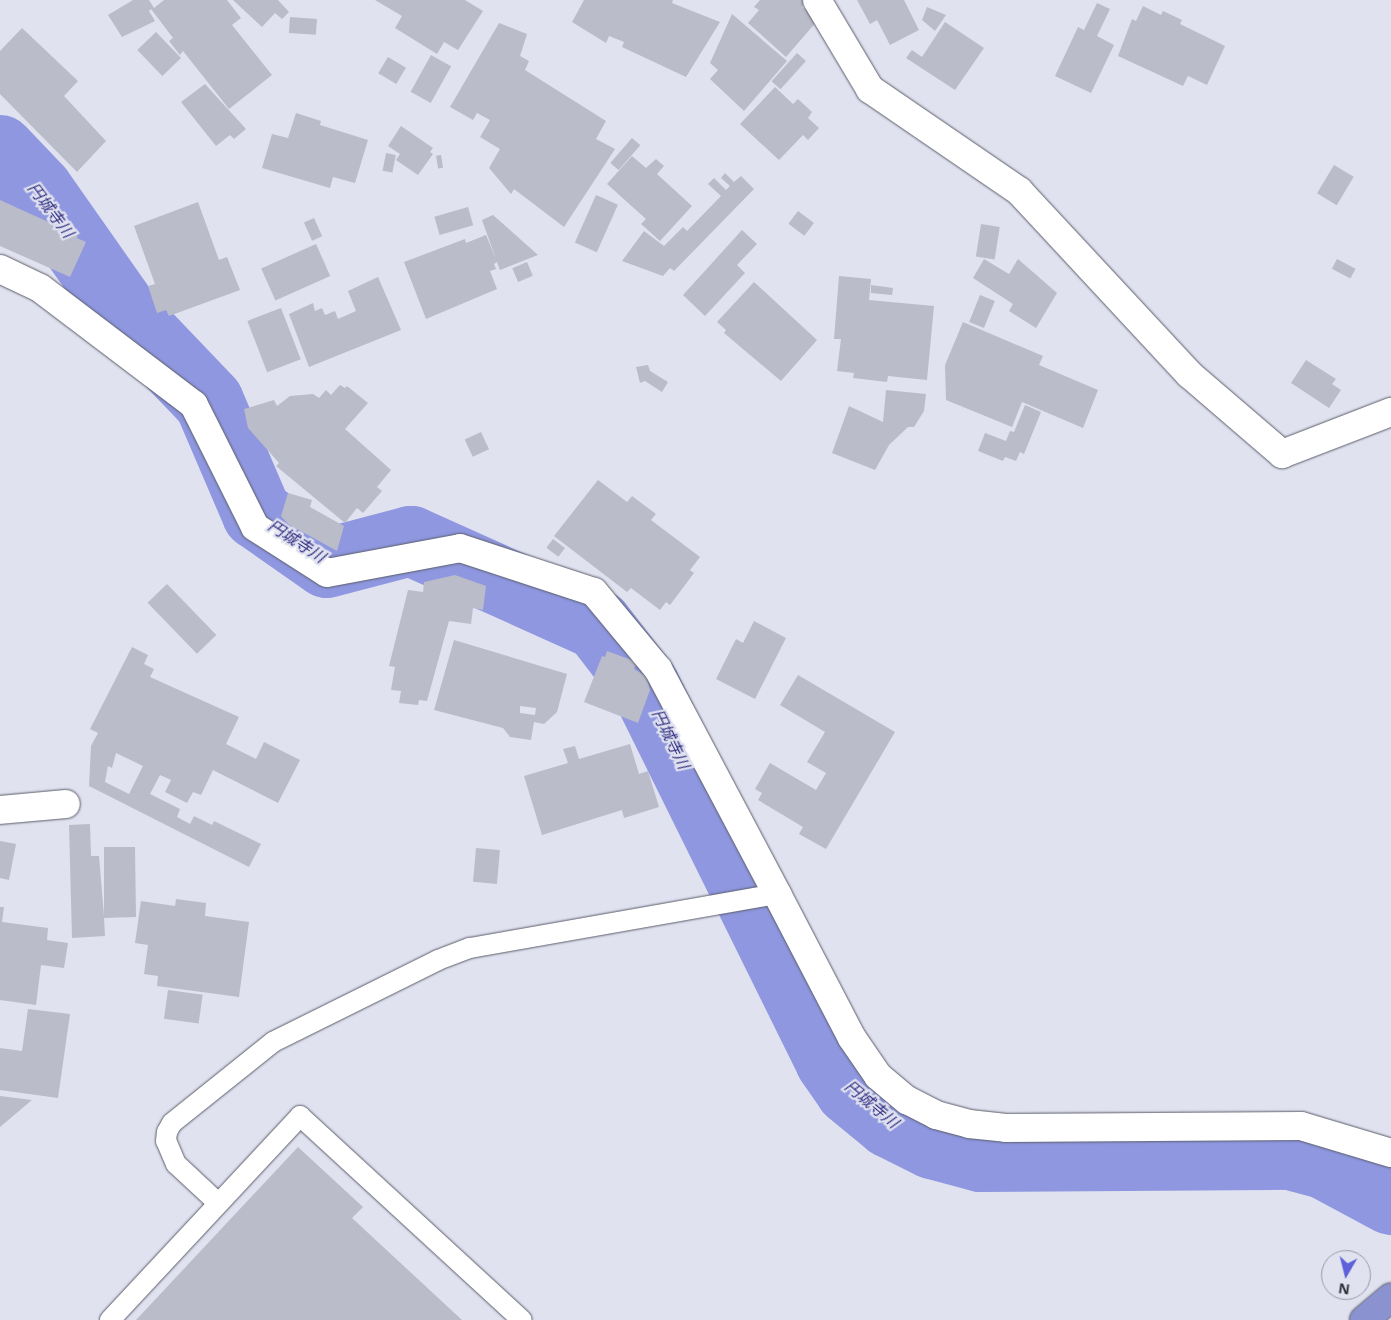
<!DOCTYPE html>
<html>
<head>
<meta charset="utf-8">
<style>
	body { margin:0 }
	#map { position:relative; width:1391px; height:1320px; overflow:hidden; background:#e0e2f0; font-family:"Open Sans","Noto Sans JP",sans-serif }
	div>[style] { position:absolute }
	.river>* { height:70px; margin:-35px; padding:0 35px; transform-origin:35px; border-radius:35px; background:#8e97df }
	.building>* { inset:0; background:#babcc9; transform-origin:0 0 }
	.roads { filter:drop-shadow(0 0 1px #5b5d69) drop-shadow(0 0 1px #5b5d69) }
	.lane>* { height:20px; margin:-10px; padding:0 10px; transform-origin:10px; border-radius:10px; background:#fff }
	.street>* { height:28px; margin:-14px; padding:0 14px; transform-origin:14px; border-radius:14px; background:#fff }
	.secondary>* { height:28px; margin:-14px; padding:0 14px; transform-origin:14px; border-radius:14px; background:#fff }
	.highway>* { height:28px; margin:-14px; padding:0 14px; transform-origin:14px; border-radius:14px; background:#8a92d0 }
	span { translate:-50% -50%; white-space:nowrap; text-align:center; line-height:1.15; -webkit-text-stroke:4.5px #e0e2f0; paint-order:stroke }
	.water-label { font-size:16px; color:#312f83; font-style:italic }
	.north { position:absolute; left:1321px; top:1250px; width:50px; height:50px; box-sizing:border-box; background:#e0e2f0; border:1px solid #989aa5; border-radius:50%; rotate:188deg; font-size:14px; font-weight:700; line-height:20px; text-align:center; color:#2d2e34 }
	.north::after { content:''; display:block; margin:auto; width:18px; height:22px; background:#5e61d9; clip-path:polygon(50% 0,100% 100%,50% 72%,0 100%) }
</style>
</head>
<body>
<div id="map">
	<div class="river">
		<div style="left:0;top:150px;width:55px;rotate:46.5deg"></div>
		<div style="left:38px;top:190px;width:153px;rotate:54.9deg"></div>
		<div style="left:126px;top:315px;width:120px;rotate:46.3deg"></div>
		<div style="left:209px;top:402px;width:122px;rotate:66.8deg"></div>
		<div style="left:257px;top:514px;width:85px;rotate:35deg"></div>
		<div style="left:327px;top:563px;width:87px;rotate:-14.7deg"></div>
		<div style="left:411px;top:541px;width:205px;rotate:24.2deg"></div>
		<div style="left:598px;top:625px;width:77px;rotate:52.4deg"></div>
		<div style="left:645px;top:686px;width:418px;rotate:63.7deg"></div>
		<div style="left:830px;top:1061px;width:35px;rotate:55deg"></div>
		<div style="left:850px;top:1090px;width:52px;rotate:39.5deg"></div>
		<div style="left:890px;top:1123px;width:47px;rotate:26.6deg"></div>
		<div style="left:932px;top:1144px;width:51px;rotate:14.9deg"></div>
		<div style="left:981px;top:1157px;width:309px;rotate:-0.4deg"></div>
		<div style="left:1290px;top:1155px;width:35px;rotate:15deg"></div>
		<div style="left:1324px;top:1164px;width:76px;rotate:28.2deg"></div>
	</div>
	<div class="building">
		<div style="clip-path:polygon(133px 0,149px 0,154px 8px,164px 0,227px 0,241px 18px,232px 25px,272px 75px,229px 109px,183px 51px,180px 55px,169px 41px,173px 38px,151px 9px,149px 11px,155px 21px,122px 37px,108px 15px)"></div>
		<div style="clip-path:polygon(233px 0,278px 0,289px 12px,282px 19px,275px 13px,262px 27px)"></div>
		<div style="clip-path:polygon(375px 0,465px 0,483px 11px,458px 50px,444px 42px,437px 54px,395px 28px,402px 16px)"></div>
		<div style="clip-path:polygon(584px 0,673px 0,672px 3px,720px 22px,686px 77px,622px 47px,624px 42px,609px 36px,606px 43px,572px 22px)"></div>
		<div style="clip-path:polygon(760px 0,804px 0,806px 2px,802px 7px,818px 20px,786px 57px,748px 23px,759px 10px,754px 7px)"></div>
		<div style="clip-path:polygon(857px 0,904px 0,919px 30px,890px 45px,877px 20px,870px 24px)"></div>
		<div style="clip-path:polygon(1097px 3px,1110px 9px,1097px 36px,1114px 45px,1091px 93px,1055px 76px,1078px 27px,1084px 30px)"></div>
		<div style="clip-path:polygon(1143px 6px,1161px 15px,1163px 11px,1182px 20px,1180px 24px,1225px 46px,1207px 85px,1188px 76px,1183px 86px,1118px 56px,1132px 19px,1136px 21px)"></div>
		<div style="clip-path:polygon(927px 7px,946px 15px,935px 31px,922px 20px)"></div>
		<div style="clip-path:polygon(732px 14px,787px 61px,744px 111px,710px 79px,718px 70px,710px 63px)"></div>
		<div style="left:290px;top:17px;width:27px;height:16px;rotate:4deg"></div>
		<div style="clip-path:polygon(945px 22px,984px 48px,955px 90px,906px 58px,912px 50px,922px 57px)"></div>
		<div style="clip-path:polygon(499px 23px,527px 34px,520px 56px,529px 61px,525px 70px,606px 121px,596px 139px,615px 149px,564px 227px,514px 189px,511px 194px,489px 168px,500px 149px,480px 137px,490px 120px,477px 113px,473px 120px,450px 107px)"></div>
		<div style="clip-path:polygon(22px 28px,78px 81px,64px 96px,106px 141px,77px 172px,0 94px,0 51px)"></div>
		<div style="left:156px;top:32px;width:36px;height:26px;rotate:46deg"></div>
		<div style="left:797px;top:53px;width:12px;height:38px;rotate:42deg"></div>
		<div style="left:431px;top:55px;width:23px;height:42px;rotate:29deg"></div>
		<div style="left:388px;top:57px;width:21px;height:19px;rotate:31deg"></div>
		<div style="clip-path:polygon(205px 84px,246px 129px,234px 139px,230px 135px,216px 146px,181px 102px)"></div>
		<div style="clip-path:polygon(775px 87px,793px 104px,798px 99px,812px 112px,808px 118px,819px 128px,808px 140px,803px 135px,779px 160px,740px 124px)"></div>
		<div style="clip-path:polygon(296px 113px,321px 121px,320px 125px,368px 140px,355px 183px,333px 177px,330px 188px,262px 168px,272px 134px,288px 138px)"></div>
		<div style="clip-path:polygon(401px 126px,433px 148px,430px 152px,433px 154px,418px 175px,396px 160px,400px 154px,388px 146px)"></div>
		<div style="left:632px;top:138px;width:11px;height:33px;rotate:41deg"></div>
		<div style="left:386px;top:153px;width:10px;height:18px;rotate:11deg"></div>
		<div style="left:441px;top:155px;width:13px;height:5px;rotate:81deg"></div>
		<div style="clip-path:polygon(632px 156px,646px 168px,656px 159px,664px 166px,657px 174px,692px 206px,660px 241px,641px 224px,646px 219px,607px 184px)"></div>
		<div style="left:1334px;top:165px;width:23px;height:33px;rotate:31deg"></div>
		<div style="clip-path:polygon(725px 173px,734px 182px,741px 176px,754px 189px,674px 271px,670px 268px,663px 276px,622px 261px,644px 231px,664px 246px,683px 227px,687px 231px,721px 196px,708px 184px,714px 178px,726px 190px,730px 186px,721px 178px)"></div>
		<div style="left:596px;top:195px;width:24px;height:52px;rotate:24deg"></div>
		<div style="clip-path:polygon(0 200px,55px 225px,56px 222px,78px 232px,77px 238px,86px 242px,70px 277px,0 246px)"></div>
		<div style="clip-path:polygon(198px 202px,219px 260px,227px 257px,240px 290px,169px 316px,166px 310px,157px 313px,148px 286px,155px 284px,134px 226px)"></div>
		<div style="left:468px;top:207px;width:19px;height:35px;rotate:74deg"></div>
		<div style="left:798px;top:211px;width:20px;height:16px;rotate:37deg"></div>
		<div style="clip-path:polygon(493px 215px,538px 255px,500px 270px,497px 262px,494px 264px,496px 269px,490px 271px,497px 289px,426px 319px,404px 262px,465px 239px,466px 243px,486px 235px,496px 259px,482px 220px)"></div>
		<div style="left:314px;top:218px;width:20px;height:11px;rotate:66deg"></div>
		<div style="left:981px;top:224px;width:19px;height:33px;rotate:9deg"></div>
		<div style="clip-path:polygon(742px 230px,757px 244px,737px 265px,745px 273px,705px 316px,683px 295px)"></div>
		<div style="left:316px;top:244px;width:35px;height:60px;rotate:66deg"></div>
		<div style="clip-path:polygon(984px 259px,1009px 274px,1018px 259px,1057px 293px,1036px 328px,1009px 311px,1013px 304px,973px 278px)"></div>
		<div style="left:1337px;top:259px;width:21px;height:11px;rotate:28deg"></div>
		<div style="left:527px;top:262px;width:15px;height:16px;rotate:67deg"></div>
		<div style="clip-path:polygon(839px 276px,871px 279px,869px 300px,934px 306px,927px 380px,888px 376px,887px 382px,853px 378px,854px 373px,837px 371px,841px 339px,834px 339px)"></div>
		<div style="clip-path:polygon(378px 277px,401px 330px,309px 367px,289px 314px,313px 303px,315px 311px,322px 308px,325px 315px,335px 311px,338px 319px,356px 311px,348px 291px)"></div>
		<div style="clip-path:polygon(754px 282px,817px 340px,781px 381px,724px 333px,726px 330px,717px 322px)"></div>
		<div style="clip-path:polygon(871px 285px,893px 288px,892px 295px,871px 293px)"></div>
		<div style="left:980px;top:295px;width:16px;height:29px;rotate:22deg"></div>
		<div style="left:281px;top:308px;width:55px;height:36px;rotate:69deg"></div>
		<div style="clip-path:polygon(963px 322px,1043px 356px,1039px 365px,1098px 390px,1083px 428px,1022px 402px,1012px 427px,946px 400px,945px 365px)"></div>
		<div style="clip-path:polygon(1306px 360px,1336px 379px,1332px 384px,1341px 390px,1329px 408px,1291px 383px)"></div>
		<div style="clip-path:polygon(648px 365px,650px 371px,668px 382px,662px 392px,645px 381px,640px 383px,636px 367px)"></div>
		<div style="clip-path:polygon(340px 385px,345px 388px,347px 386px,368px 403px,345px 429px,391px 470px,377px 487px,382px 491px,363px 513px,357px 508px,345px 523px,276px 466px,279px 463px,248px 428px,244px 409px,274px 400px,277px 406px,290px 396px,313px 394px,319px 398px,326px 390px,331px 395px)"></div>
		<div style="clip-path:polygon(886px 390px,926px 394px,924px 411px,914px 427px,908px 427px,889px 445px,875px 470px,832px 453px,849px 406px,883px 422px)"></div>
		<div style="clip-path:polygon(1025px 405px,1041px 412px,1024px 454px,1020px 452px,1016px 461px,1005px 457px,1003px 461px,978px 451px,985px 433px,1006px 441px,1010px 431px,1014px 432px)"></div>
		<div style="left:481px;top:432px;width:19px;height:18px;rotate:65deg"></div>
		<div style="clip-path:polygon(598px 480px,627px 502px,632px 496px,656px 514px,651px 520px,700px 557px,690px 570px,694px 573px,670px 605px,666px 602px,660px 610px,631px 588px,627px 592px,554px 536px)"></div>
		<div style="clip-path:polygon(288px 493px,312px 500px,310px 507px,344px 526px,337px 551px,288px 524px,281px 516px)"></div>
		<div style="left:553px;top:539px;width:15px;height:11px;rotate:37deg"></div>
		<div style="clip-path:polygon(455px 575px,486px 586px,483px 610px,473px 608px,471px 624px,449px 621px,427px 701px,419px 700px,418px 705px,399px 703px,401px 691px,391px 690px,395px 667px,389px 666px,408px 590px,423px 592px,424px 582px)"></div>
		<div style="left:167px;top:584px;width:71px;height:27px;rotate:46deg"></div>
		<div style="clip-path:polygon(754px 621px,786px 638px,755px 699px,716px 679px,736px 639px,743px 643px)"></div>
		<div style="clip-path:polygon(evenodd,454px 640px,567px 674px,557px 712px,544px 724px,534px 722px,531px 740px,510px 737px,503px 728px,434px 710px,454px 640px,520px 706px,536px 708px,535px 715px,520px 713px,520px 706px)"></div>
		<div style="clip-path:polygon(evenodd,132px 647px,148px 655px,144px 664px,154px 669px,150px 677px,239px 717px,226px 744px,256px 759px,264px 742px,300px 760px,278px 803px,213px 770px,201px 795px,193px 792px,187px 803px,165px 792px,171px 780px,160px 775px,150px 794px,180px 809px,177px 817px,190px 824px,194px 816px,212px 825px,214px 821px,261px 844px,249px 867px,89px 786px,91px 746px,98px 733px,90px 729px,132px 647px,116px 753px,143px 766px,129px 794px,105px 782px,108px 766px,112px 768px,116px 753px)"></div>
		<div style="clip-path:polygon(607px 651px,637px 662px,634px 669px,646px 676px,650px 690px,638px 723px,584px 702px,602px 656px,605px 657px)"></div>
		<div style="clip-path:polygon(798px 675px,895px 732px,826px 849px,799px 834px,803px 827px,758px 800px,762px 793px,755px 789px,770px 763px,816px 790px,826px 773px,807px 762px,825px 732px,780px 705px)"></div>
		<div style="clip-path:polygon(630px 744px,639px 774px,648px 771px,659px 807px,624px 818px,622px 810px,542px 835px,524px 776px,568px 763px,563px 749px,575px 746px,579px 759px)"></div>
		<div style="clip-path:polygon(90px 824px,91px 856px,99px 856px,104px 916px,104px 847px,135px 847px,136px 917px,104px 918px,105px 936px,72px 938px,69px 825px)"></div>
		<div style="clip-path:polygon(0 841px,16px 844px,9px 880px,0 878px)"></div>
		<div style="left:476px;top:848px;width:24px;height:34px;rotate:5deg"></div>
		<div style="clip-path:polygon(176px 899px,206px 903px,205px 916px,249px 922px,239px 997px,157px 986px,158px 976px,144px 974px,148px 945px,135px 943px,141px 901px,175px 906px)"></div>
		<div style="clip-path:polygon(0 907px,4px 907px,2px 922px,48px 928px,47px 940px,68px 943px,64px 968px,41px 965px,36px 1005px,0 1000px)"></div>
		<div style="left:168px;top:990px;width:35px;height:29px;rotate:8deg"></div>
		<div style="clip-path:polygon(28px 1009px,70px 1014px,58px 1098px,0 1090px,0 1048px,22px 1051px)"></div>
		<div style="clip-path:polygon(0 1096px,32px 1100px,0 1127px)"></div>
		<div style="clip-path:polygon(298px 1147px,363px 1207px,352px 1218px,462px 1320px,136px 1320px)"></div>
	</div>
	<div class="roads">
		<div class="lane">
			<div style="left:218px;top:1203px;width:57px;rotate:-137.1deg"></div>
			<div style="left:176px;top:1164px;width:25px;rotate:-113deg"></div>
			<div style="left:166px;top:1141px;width:9px;rotate:-84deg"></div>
			<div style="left:167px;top:1132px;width:10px;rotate:-61deg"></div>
			<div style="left:172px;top:1123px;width:129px;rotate:-38.7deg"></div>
			<div style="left:273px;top:1042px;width:184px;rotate:-26.4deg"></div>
			<div style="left:438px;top:960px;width:34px;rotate:-21deg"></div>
			<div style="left:470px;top:948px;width:312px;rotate:-10deg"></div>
			<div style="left:110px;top:1320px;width:279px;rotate:-47deg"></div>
			<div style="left:300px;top:1116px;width:301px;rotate:42.6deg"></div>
		</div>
		<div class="street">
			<div style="left:817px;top:0;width:104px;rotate:59.2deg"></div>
			<div style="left:870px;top:89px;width:181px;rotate:34.4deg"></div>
			<div style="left:1019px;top:191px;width:250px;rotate:47.1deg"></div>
			<div style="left:1189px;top:374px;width:123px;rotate:40.7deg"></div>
			<div style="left:1282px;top:454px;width:117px;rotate:-21.1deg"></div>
			<div style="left:0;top:269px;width:44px;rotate:25.4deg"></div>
			<div style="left:40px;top:288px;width:193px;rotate:37.2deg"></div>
			<div style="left:194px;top:405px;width:136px;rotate:63.4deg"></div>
			<div style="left:255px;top:527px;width:85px;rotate:32.6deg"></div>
			<div style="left:327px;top:573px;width:135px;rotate:-10.6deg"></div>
			<div style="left:460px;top:548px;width:141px;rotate:18.2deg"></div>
			<div style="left:594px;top:592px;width:100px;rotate:50.3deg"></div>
			<div style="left:658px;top:669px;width:255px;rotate:62.1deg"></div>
			<div style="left:0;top:810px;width:66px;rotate:-5.2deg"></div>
		</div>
		<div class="secondary">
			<div style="left:777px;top:894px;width:162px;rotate:62.5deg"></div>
			<div style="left:852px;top:1038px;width:46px;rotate:55.6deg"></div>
			<div style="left:878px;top:1076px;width:38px;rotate:40deg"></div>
			<div style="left:907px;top:1100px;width:33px;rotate:27deg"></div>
			<div style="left:936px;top:1115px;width:34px;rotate:15deg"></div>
			<div style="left:969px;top:1124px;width:37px;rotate:6deg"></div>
			<div style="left:1006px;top:1128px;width:295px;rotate:-0.4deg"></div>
			<div style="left:1301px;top:1126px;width:94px;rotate:16.7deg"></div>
		</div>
		<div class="highway">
			<div style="left:1364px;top:1320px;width:35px;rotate:-40deg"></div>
		</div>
	</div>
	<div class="water-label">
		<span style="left:51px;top:210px;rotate:53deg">円城寺川</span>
		<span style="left:297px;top:541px;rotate:33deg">円城寺川</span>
		<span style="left:671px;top:739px;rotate:64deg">円城寺川</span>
		<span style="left:872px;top:1104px;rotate:40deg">円城寺川</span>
	</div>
	<div class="north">N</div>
</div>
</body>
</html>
